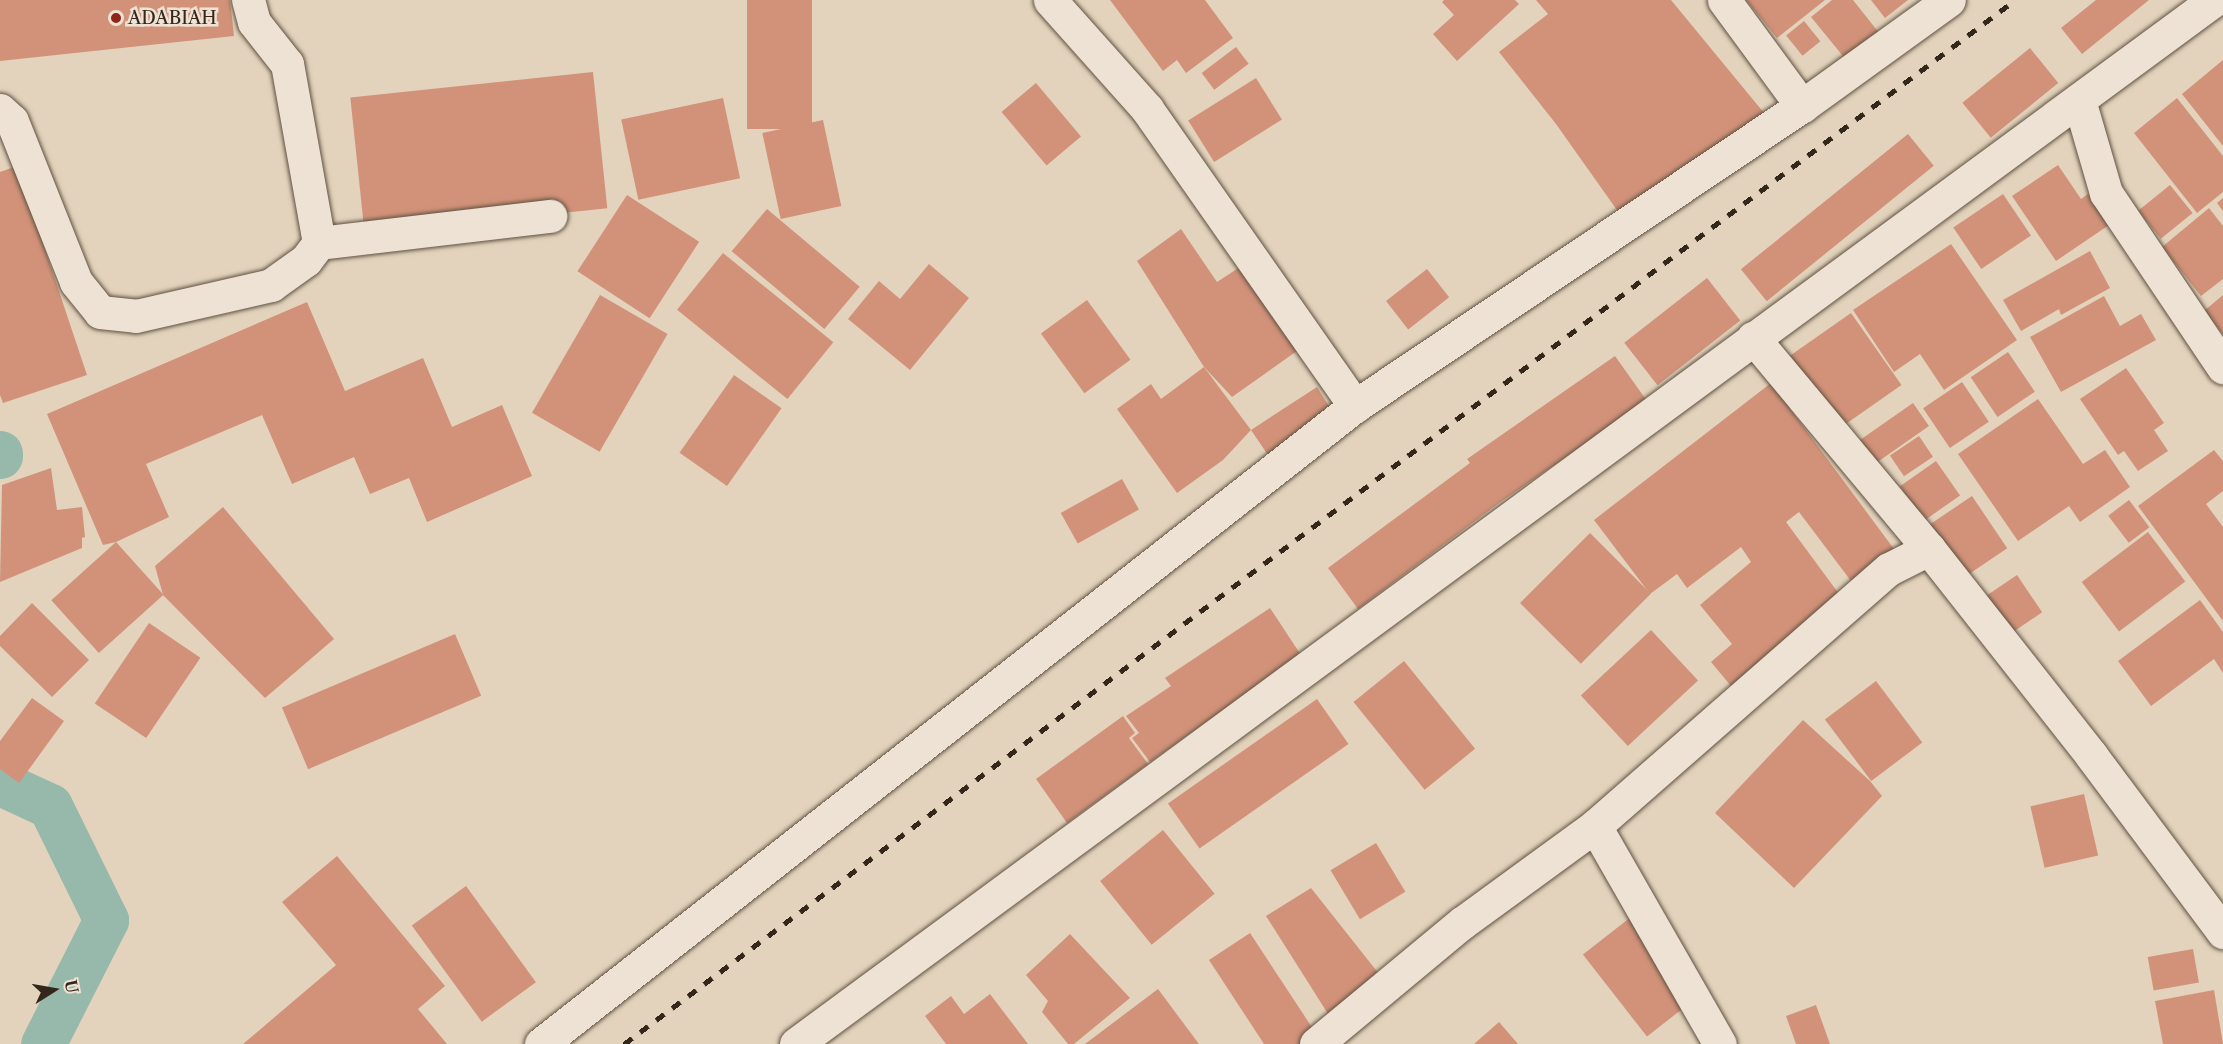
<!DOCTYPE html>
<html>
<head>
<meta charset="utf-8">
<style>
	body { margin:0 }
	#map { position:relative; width:2223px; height:1044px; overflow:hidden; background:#e3d3bc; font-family:"Libre Caslon Text",serif }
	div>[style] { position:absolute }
	.canal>* { height:45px; margin:-22.5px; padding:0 22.5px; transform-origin:22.5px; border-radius:22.5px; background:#96b9ab }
	.building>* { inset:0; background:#d29279; transform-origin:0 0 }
	.roads { filter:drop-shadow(0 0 2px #5f5142) drop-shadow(0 0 2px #5f5142) }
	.minor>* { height:33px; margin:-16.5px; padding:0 16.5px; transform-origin:16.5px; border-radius:16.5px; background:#ede2d3 }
	.rail>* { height:4.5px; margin-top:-2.25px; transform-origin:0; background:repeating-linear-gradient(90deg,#33261a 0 10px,transparent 0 20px) }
	.dots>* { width:16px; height:16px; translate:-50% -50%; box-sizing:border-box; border:3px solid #ede2d3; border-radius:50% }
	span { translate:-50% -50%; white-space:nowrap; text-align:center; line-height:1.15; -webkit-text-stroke:5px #ede2d3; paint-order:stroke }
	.poi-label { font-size:18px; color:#33261a }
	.left { translate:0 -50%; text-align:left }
	.north { position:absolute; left:24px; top:960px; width:60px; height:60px; -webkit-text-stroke:4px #ede2d3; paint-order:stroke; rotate:79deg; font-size:16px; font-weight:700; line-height:24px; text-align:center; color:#33261a }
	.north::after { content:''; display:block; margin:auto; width:21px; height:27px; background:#33261a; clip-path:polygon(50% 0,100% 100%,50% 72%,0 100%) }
</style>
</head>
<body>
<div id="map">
	<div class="canal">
		<div style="left:0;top:453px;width:3px;rotate:90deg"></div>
		<div style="left:0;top:783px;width:55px;rotate:24.7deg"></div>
		<div style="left:50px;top:806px;width:127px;rotate:63.8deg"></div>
		<div style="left:106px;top:920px;width:139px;rotate:116.9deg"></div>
	</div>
	<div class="building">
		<div style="clip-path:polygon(0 0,230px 0,234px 36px,0 61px)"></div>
		<div style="left:747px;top:0;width:65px;height:129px"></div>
		<div style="clip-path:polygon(1110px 0,1205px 0,1233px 38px,1186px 73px,1177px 60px,1163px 71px)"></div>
		<div style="clip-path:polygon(1444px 0,1515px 0,1519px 4px,1457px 61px,1433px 34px,1454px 15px,1442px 2px)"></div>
		<div style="clip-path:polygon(1536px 0,1671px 0,1769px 119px,1624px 220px,1556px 124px,1499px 52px,1548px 14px)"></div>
		<div style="clip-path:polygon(1746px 0,1825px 0,1777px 38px)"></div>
		<div style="clip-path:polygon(1832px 0,1853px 0,1880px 34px,1847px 61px,1811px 17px)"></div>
		<div style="clip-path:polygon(1871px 0,1908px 0,1885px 18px)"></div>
		<div style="clip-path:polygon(2096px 0,2149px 0,2082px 54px,2061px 28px)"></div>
		<div style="left:1804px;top:21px;width:26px;height:23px;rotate:51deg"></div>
		<div style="left:1236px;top:47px;width:21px;height:43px;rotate:53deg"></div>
		<div style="left:2030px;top:48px;width:45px;height:87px;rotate:51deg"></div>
		<div style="clip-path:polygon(2223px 60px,2223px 146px,2182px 94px)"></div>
		<div style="left:593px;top:72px;width:137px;height:244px;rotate:84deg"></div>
		<div style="left:1256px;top:78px;width:49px;height:80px;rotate:58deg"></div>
		<div style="left:1036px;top:83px;width:70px;height:45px;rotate:50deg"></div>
		<div style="left:723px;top:98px;width:82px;height:104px;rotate:78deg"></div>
		<div style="clip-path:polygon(2177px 98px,2223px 156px,2223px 192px,2197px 213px,2134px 133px)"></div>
		<div style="left:823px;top:120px;width:88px;height:62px;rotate:78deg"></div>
		<div style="left:1908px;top:134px;width:41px;height:215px;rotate:51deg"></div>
		<div style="clip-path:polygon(2058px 165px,2081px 199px,2088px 194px,2109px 225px,2056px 261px,2012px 196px)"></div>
		<div style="clip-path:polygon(17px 166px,87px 375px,3px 403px,0 395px,0 172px)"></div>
		<div style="left:2170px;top:185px;width:36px;height:41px;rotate:51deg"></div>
		<div style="left:2003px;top:194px;width:50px;height:60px;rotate:56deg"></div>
		<div style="left:627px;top:195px;width:86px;height:91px;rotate:33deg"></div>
		<div style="clip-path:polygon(2223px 198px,2223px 211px,2217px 203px)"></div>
		<div style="clip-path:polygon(2209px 208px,2223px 226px,2223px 279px,2201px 296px,2162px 247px)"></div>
		<div style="left:767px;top:209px;width:121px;height:55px;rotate:40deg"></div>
		<div style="clip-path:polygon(1181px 229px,1217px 282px,1243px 265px,1304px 346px,1232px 397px,1204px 367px,1137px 261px)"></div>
		<div style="clip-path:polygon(1951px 244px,2017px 340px,1944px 390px,1920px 354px,1894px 372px,1853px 310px)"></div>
		<div style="clip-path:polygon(2090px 251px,2110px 288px,2061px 315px,2059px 309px,2021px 331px,2003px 300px)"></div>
		<div style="left:723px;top:253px;width:142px;height:73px;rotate:39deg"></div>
		<div style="clip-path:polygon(929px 264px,969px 298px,910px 370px,848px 319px,879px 281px,900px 299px)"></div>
		<div style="left:1427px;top:269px;width:36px;height:52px;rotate:52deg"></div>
		<div style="left:1707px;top:278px;width:54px;height:105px;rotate:52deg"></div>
		<div style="left:600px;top:295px;width:78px;height:136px;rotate:30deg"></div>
		<div style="clip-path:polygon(2223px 295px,2223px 334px,2204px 311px)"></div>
		<div style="clip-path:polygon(2104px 296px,2120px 326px,2141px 314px,2156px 340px,2061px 392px,2030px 337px)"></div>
		<div style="left:1087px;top:300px;width:74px;height:57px;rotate:54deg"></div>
		<div style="clip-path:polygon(307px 302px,345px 391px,423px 358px,452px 427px,502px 405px,532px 476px,427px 522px,409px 478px,370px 494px,354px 457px,292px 484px,262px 415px,146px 464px,169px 517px,116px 542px,103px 545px,47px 414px)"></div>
		<div style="left:1851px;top:313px;width:88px;height:78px;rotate:55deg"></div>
		<div style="left:2008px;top:352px;width:48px;height:45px;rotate:56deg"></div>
		<div style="clip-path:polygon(1615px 356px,1647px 401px,1499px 503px,1358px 609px,1328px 568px,1470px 463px,1467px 459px)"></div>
		<div style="clip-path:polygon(1204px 367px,1251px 430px,1317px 387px,1337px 419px,1272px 461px,1251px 430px,1223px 460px,1177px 493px,1117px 409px,1151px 384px,1161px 399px)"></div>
		<div style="clip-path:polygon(2126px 368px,2164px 423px,2154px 430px,2168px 451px,2138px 471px,2124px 451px,2118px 455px,2080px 399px)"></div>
		<div style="left:734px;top:375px;width:58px;height:95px;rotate:35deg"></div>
		<div style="left:1962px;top:382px;width:48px;height:47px;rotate:56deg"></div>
		<div style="clip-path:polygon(1771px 383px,1894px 549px,1851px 581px,1799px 512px,1786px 522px,1845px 602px,1731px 686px,1711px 662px,1732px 644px,1700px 605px,1751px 562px,1741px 547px,1687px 588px,1677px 574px,1650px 594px,1594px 520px)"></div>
		<div style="clip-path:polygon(2038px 399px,2083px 464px,2105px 450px,2130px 487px,2080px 522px,2069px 506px,2018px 541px,1958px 454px)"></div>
		<div style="left:1913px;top:403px;width:28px;height:66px;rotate:55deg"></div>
		<div style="left:1919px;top:436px;width:25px;height:35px;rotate:56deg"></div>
		<div style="clip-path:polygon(2214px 450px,2223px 461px,2223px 491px,2206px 504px,2223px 527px,2223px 621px,2138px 506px)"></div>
		<div style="left:1936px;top:461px;width:42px;height:44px;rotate:55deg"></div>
		<div style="clip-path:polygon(51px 468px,57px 510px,82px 507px,85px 537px,82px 538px,82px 548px,0 582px,2px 485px)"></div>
		<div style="left:1122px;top:479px;width:35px;height:70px;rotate:61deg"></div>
		<div style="left:1972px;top:496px;width:63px;height:51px;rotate:56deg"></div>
		<div style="left:2129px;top:500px;width:34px;height:26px;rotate:53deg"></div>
		<div style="clip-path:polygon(223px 507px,334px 639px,265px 698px,163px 595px,155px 566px)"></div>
		<div style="left:2148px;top:532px;width:62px;height:83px;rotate:53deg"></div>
		<div style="left:1590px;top:533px;width:86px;height:99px;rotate:45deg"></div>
		<div style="left:116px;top:542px;width:71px;height:87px;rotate:48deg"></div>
		<div style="left:2017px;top:575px;width:45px;height:49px;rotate:56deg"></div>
		<div style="clip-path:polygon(2200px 600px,2223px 632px,2223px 673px,2214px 659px,2151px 706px,2118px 661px)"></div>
		<div style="clip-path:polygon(32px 603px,89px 660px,52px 697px,0 646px,0 636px)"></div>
		<div style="clip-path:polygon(1270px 608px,1301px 655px,1150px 762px,1132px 738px,1139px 733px,1126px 716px,1171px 686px,1165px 678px)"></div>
		<div style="left:149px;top:623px;width:62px;height:97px;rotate:34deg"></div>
		<div style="left:1651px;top:630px;width:69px;height:96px;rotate:47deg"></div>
		<div style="left:455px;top:634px;width:67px;height:188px;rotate:67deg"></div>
		<div style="left:1404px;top:661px;width:113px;height:65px;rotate:51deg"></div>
		<div style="left:1876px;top:681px;width:77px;height:64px;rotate:53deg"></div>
		<div style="clip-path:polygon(32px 698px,64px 721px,19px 783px,0 769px,0 741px)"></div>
		<div style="left:1317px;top:699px;width:55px;height:182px;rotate:55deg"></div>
		<div style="clip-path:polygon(1123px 716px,1135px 733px,1129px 738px,1148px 764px,1067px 823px,1036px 779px)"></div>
		<div style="clip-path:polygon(1803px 720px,1870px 781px,1882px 796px,1794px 888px,1715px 813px)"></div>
		<div style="left:2084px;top:794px;width:63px;height:55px;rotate:77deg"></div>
		<div style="left:1163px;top:830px;width:82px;height:81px;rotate:51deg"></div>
		<div style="left:1376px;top:843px;width:57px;height:53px;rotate:59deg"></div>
		<div style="clip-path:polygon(337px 856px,445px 986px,418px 1009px,447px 1044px,243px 1044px,336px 965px,282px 902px)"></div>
		<div style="left:466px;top:886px;width:119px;height:67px;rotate:54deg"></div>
		<div style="clip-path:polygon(1311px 888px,1383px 979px,1330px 1017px,1266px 916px)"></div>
		<div style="left:1631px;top:917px;width:104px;height:61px;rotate:52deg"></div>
		<div style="clip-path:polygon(1250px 933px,1317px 1035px,1303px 1044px,1264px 1044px,1209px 960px)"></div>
		<div style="clip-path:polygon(1070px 934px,1130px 998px,1074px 1044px,1068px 1044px,1042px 1012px,1048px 1001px,1026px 975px)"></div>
		<div style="left:2193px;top:949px;width:34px;height:46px;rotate:80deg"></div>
		<div style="clip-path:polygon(1158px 989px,1199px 1044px,1085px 1044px)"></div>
		<div style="clip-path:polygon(2214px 990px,2223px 1044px,2163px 1044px,2155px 1001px)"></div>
		<div style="clip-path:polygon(990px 994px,1028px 1044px,946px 1044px,925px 1016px,951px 996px,964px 1014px)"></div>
		<div style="clip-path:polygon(1816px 1005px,1830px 1044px,1796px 1044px,1786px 1016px)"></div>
		<div style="clip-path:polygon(1499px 1022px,1518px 1044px,1474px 1044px)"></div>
	</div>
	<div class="roads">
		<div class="minor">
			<div style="left:1050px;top:0;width:146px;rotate:48.3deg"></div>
			<div style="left:1147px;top:109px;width:363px;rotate:55deg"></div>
			<div style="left:1724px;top:0;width:132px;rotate:53.7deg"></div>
			<div style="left:2079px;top:100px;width:97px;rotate:73.8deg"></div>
			<div style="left:2106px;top:193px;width:210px;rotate:56.1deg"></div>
			<div style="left:0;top:110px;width:16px;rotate:43deg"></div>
			<div style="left:12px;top:121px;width:173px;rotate:68.3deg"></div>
			<div style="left:76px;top:282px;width:38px;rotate:51deg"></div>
			<div style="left:100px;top:312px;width:36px;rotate:6deg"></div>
			<div style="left:136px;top:316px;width:139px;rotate:-12.9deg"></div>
			<div style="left:271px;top:285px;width:43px;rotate:-35.5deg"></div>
			<div style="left:306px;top:260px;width:21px;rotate:-53deg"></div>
			<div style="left:319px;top:243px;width:182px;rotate:-100.1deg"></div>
			<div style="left:287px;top:64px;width:53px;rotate:-128.2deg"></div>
			<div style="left:254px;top:22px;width:23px;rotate:-105deg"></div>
			<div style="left:319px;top:243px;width:233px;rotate:-6.7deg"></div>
			<div style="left:1929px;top:549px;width:262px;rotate:51.8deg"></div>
			<div style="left:2091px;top:755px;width:221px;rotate:53.3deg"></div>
			<div style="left:1595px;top:826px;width:251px;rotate:60.2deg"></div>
			<div style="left:541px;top:1044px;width:1034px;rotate:-38.09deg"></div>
			<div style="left:1355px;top:406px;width:538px;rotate:-33.87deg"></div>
			<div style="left:1802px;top:106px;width:181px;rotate:-35.8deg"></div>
			<div style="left:796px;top:1044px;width:1761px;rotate:-36.36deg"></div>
			<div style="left:1316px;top:1044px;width:190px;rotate:-39.7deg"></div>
			<div style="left:1462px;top:923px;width:165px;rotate:-36.1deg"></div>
			<div style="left:1595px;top:826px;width:390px;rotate:-41.2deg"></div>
			<div style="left:1889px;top:569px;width:45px;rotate:-26.6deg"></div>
			<div style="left:1929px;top:549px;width:275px;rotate:-129.8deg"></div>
		</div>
	</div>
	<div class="rail">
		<div style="left:624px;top:1044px;width:1739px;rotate:-36.89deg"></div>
	</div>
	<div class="dots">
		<div style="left:116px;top:18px;background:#8f2418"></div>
	</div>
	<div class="poi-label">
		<span class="left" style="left:128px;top:18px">ADABIAH</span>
	</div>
	<div class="north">U</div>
</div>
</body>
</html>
